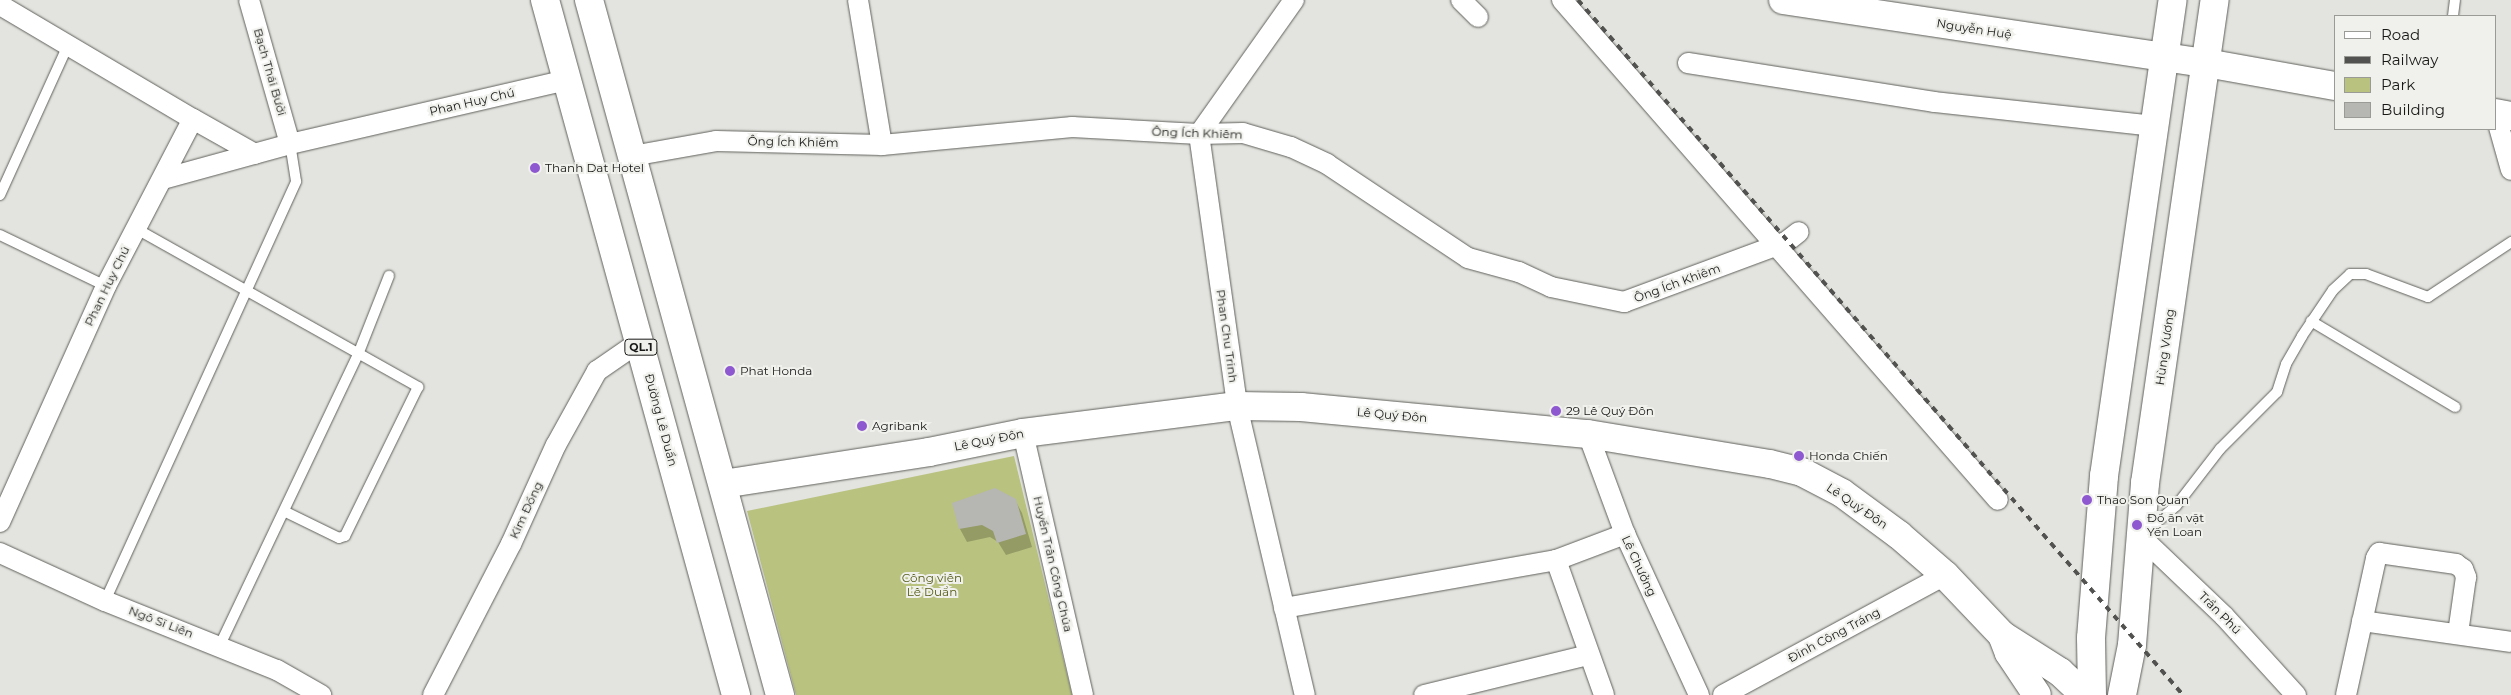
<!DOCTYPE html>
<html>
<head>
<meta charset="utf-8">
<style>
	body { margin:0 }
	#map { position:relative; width:2511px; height:695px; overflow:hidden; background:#e3e3df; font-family:Montserrat,sans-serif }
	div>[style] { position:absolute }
	.green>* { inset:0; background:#b9c27f }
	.shadow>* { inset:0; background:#0003 }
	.building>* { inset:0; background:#b6b6b2 }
	.roads { filter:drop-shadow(0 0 1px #60605c) drop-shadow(0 0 1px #60605c) }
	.lane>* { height:10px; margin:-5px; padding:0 5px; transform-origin:5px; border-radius:5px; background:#fff }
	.street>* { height:20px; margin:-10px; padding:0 10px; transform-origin:10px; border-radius:10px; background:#fff }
	.secondary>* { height:28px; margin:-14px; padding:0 14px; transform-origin:14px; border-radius:14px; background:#fff }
	.highway>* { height:28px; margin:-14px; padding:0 14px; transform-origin:14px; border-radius:14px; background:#fff }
	.rail>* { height:4px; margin-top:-2px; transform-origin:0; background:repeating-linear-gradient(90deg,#525250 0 6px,transparent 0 12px) }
	.dots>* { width:14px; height:14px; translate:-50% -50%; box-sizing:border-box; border:2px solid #f0f1ec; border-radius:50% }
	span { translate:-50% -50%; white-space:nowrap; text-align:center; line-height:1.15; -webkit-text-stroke:4px #f0f1ec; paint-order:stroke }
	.shield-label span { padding:1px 4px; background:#f0f1ec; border:1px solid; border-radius:4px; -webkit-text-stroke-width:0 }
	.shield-label { font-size:11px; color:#181817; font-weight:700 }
	.street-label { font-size:12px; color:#181817 }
	.poi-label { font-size:12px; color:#181817 }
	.left { translate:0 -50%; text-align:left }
	.park-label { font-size:12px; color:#575d18 }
	.legend { position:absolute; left:2334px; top:15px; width:162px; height:115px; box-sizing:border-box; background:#f0f1ec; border:1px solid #9a9a97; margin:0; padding:6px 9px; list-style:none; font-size:15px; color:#181817 }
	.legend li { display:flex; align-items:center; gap:10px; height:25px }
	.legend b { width:25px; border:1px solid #9a9a97 }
</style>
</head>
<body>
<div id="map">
	<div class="green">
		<div style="clip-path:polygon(1014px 456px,1072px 695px,796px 695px,747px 511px)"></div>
	</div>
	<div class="shadow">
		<div style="clip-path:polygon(1015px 500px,1022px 513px,1032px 547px,1006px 555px,998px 542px,990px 537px,967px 542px,960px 529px,953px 504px)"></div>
	</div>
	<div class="building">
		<div style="clip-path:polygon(995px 488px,1016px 499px,1026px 534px,997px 543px,993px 531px,982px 525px,959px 529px,952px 503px)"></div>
	</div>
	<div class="roads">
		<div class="lane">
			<div style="left:2453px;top:16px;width:16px;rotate:-83deg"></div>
			<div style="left:0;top:195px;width:162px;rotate:-65.6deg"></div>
			<div style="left:135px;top:228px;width:325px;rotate:29.3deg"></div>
			<div style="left:418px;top:387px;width:166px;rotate:116.1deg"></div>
			<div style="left:345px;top:536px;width:6px;rotate:162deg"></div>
			<div style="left:339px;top:538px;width:61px;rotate:-153.9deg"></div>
			<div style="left:0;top:235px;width:118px;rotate:25.7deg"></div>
			<div style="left:2311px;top:321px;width:168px;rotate:30.8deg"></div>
			<div style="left:2145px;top:532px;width:40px;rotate:-40deg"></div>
			<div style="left:2176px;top:506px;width:72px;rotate:-52.3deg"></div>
			<div style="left:2220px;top:449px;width:81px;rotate:-45deg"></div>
			<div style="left:2277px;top:392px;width:29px;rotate:-72deg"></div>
			<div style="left:2286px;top:364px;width:32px;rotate:-60deg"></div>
			<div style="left:2302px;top:336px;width:55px;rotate:-56deg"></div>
			<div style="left:2333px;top:290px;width:23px;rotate:-43deg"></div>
			<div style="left:2350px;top:274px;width:16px"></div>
			<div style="left:2366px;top:274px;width:66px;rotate:20.4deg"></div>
			<div style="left:2428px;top:297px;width:100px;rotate:-33.5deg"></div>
			<div style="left:105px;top:601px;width:461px;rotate:-65.5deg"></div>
			<div style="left:296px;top:181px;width:37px;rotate:-99deg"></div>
			<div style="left:220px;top:645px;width:324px;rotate:-64.6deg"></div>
			<div style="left:359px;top:352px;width:82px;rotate:-68.5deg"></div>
		</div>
		<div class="street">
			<div style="left:249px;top:0;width:150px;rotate:74.1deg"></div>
			<div style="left:858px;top:0;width:147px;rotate:80.6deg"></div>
			<div style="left:1294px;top:0;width:164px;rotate:125.3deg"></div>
			<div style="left:1199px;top:134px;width:275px;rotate:82deg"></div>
			<div style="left:1237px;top:406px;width:297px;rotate:76.8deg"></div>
			<div style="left:1461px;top:0;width:24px;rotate:45deg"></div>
			<div style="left:1562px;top:0;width:663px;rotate:48.91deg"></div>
			<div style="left:0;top:5px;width:224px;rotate:30.6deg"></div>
			<div style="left:1688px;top:63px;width:249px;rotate:9deg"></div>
			<div style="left:1934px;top:102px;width:221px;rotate:6.2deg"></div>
			<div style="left:2495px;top:113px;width:59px;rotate:74.3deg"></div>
			<div style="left:632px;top:156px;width:85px;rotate:-10.1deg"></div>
			<div style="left:716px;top:141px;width:166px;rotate:1.4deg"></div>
			<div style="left:882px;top:145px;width:191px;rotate:-5.4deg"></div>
			<div style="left:1072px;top:127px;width:127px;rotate:3.2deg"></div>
			<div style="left:1199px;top:134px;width:44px;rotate:-1.3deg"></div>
			<div style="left:1243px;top:133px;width:50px;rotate:16.3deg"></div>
			<div style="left:1291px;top:147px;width:40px;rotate:25deg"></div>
			<div style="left:1327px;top:164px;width:169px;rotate:33.7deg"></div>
			<div style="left:1468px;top:258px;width:53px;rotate:15.4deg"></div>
			<div style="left:1519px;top:272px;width:35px;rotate:25deg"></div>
			<div style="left:1551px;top:287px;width:75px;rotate:11.6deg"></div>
			<div style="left:1624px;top:302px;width:173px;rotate:-20.3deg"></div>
			<div style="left:1786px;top:242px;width:16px;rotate:-38deg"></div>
			<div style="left:163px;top:179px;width:132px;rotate:-15.4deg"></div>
			<div style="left:290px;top:144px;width:284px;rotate:-13deg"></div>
			<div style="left:1023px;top:433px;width:269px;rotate:77.1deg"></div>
			<div style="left:1588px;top:434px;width:107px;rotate:69.7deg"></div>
			<div style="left:1625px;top:534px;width:177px;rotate:65.3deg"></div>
			<div style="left:0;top:522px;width:259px;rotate:-65.8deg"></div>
			<div style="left:106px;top:286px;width:188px;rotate:-62.5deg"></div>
			<div style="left:193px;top:119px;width:71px;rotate:29.4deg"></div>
			<div style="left:2140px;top:536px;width:116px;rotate:43.6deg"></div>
			<div style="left:2224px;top:616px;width:107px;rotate:47.7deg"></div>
			<div style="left:0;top:553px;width:115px;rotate:24.6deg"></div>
			<div style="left:105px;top:601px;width:185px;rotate:21.9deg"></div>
			<div style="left:277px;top:670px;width:51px;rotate:29.6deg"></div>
			<div style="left:1556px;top:560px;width:143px;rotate:70.4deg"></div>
			<div style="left:1284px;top:608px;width:276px;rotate:-10deg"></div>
			<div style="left:1556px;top:560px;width:74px;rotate:-20.6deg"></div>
			<div style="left:2362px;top:621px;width:150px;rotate:8deg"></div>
			<div style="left:433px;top:695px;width:170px;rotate:-62.7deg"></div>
			<div style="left:511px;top:544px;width:109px;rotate:-65.6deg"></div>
			<div style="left:556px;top:445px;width:85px;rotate:-61deg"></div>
			<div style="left:597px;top:371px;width:51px;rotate:-34.6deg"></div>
			<div style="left:1424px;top:695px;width:169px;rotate:-13.7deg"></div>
			<div style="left:1723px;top:695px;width:252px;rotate:-28.4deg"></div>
			<div style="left:2346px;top:695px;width:140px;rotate:-77.6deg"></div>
			<div style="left:2376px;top:558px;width:6px;rotate:-59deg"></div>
			<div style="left:2379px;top:553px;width:78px;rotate:8.1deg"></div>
			<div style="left:2456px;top:564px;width:9px;rotate:36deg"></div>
			<div style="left:2463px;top:569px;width:9px;rotate:69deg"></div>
			<div style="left:2466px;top:577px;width:57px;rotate:98.1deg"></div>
		</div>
		<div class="secondary">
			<div style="left:1783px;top:0;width:428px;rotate:8.5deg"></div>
			<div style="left:2206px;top:63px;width:131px;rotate:10.1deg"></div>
			<div style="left:2495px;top:113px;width:16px;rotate:11deg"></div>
			<div style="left:723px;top:484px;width:208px;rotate:-8.8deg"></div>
			<div style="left:929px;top:452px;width:96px;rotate:-11.4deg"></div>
			<div style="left:1023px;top:433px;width:216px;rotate:-7.2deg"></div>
			<div style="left:1237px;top:406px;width:64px;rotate:0.9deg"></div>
			<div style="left:1301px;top:407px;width:288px;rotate:5.4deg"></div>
			<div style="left:1588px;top:434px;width:184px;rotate:9.4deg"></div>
			<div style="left:1770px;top:464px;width:33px;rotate:14deg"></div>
			<div style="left:1802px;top:472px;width:45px;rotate:27.7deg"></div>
			<div style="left:1842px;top:493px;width:71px;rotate:36.4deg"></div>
			<div style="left:1899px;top:535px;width:61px;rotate:41deg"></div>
			<div style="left:1945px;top:575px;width:83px;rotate:46.5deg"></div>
			<div style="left:2002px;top:635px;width:69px;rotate:32.5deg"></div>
			<div style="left:2060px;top:672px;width:34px;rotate:43deg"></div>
			<div style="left:2002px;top:635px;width:19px;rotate:69deg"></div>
			<div style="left:2009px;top:653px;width:50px;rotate:56.3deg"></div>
			<div style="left:2092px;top:695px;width:57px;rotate:-91deg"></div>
			<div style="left:2091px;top:638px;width:163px;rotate:-85.4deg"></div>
			<div style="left:2104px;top:476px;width:481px;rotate:-81.8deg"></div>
			<div style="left:2122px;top:695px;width:51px;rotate:-78.7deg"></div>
			<div style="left:2132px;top:645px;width:163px;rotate:-85.4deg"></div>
			<div style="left:2145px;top:483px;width:488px;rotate:-81.8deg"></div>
		</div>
		<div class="highway">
			<div style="left:545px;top:0;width:721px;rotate:74.63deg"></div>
			<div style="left:589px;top:0;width:721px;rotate:74.63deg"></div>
		</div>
	</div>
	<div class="rail">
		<div style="left:1578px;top:0;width:921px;rotate:48.96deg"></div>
	</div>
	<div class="dots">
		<div style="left:535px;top:168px;background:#8e58d0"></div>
		<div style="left:730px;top:371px;background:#8e58d0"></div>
		<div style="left:1556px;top:411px;background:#8e58d0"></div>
		<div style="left:862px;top:426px;background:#8e58d0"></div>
		<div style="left:1799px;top:456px;background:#8e58d0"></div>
		<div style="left:2087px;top:500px;background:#8e58d0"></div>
		<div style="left:2137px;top:525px;background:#8e58d0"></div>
	</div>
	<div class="shield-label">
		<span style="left:641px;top:347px">QL.1</span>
	</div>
	<div class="street-label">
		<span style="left:1974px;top:29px;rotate:9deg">Nguyễn Huệ</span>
		<span style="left:270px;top:72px;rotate:74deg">Bạch Thái Bưởi</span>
		<span style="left:472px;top:102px;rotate:-13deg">Phan Huy Chú</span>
		<span style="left:1197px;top:133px;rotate:2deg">Ông Ích Khiêm</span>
		<span style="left:793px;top:142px;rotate:1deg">Ông Ích Khiêm</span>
		<span style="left:1677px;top:283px;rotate:-20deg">Ông Ích Khiêm</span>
		<span style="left:107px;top:286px;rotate:-64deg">Phan Huy Chú</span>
		<span style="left:1227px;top:336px;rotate:82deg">Phan Chu Trinh</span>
		<span style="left:2165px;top:347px;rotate:-82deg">Hùng Vương</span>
		<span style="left:1392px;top:415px;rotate:5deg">Lê Quý Đôn</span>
		<span style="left:661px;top:420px;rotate:75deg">Đường Lê Duẩn</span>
		<span style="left:989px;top:440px;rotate:-11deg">Lê Quý Đôn</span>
		<span style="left:1857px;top:506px;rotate:34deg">Lê Quý Đôn</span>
		<span style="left:526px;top:510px;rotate:-65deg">Kim Đồng</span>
		<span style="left:1053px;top:564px;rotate:77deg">Huyền Trân Công Chúa</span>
		<span style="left:1639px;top:566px;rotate:65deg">Lê Chưởng</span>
		<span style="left:2220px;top:613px;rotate:45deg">Trần Phú</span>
		<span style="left:161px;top:622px;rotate:21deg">Ngô Sĩ Liên</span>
		<span style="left:1834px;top:635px;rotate:-28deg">Đinh Công Tráng</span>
	</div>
	<div class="poi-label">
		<span class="left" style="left:545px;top:168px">Thanh Dat Hotel</span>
		<span class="left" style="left:740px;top:371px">Phat Honda</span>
		<span class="left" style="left:1566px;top:411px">29 Lê Quý Đôn</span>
		<span class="left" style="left:872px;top:426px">Agribank</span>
		<span class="left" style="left:1809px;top:456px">Honda Chiến</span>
		<span class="left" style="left:2097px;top:500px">Thao Son Quan</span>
		<span class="left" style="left:2147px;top:525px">Đồ ăn vặt<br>Yến Loan</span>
	</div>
	<div class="park-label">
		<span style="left:932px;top:585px">Công viên<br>Lê Duẩn</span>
	</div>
	<ul class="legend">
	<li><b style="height:6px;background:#fff"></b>Road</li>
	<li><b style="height:6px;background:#525250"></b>Railway</li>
	<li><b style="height:14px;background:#b9c27f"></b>Park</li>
	<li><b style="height:14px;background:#b6b6b2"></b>Building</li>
	</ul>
</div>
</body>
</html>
